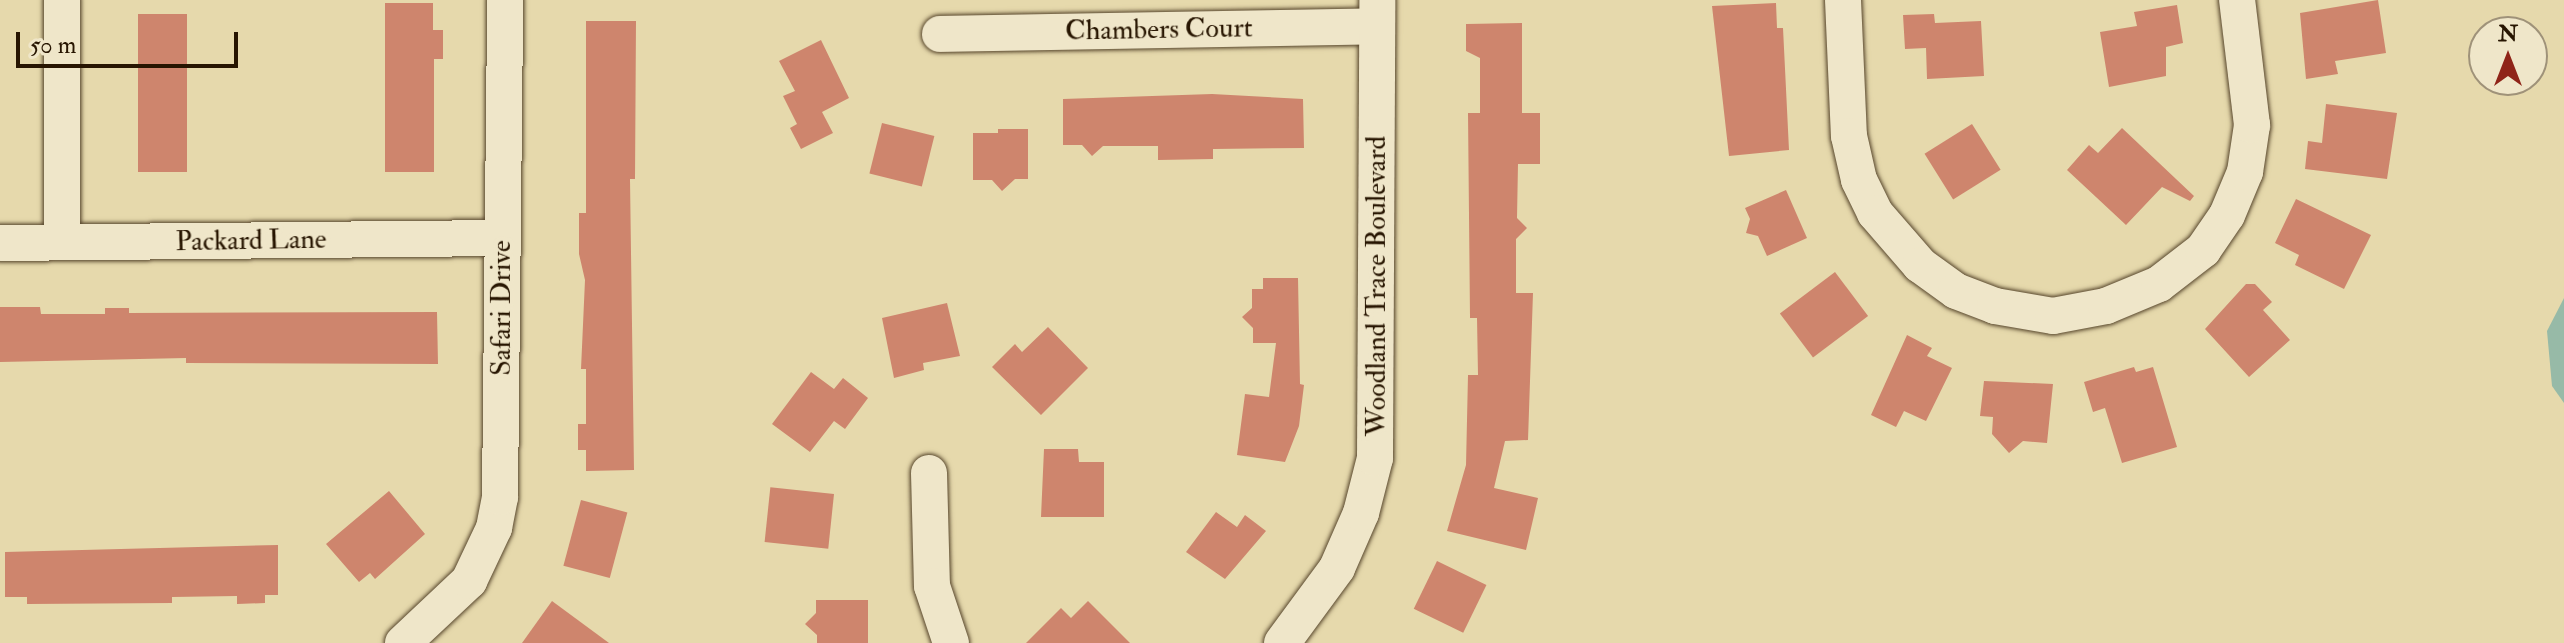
<!DOCTYPE html>
<html>
<head>
<meta charset="utf-8">
<style>
	body { margin:0 }
	#map { position:relative; width:2564px; height:643px; overflow:hidden; background:#e6d9ac; font-family:"IM FELL Double Pica",serif }
	div>[style] { position:absolute }
	.water>* { inset:0; background:#97baa7 }
	.building>* { inset:0; background:#ce856d; transform-origin:0 0 }
	.roads { filter:drop-shadow(0 0 2px #57462c) drop-shadow(0 0 2px #57462c) }
	.minor>* { height:36px; margin:-18px; padding:0 18px; transform-origin:18px; border-radius:18px; background:#efe6c9 }
	span { translate:-50% -50%; white-space:nowrap; text-align:center; line-height:1.15; -webkit-text-stroke:8px #efe6c9; paint-order:stroke }
	.street-label { font-size:28px; color:#271501 }
	.north { position:absolute; left:2468px; top:16px; width:80px; height:80px; box-sizing:border-box; background:#efe6c9; border:2px solid #9f9279; border-radius:50%; rotate:0deg; font-size:22px; font-weight:700; line-height:32px; text-align:center; color:#271501 }
	.north::after { content:''; display:block; margin:auto; width:28px; height:36px; background:#8f2418; clip-path:polygon(50% 0,100% 100%,50% 72%,0 100%) }
	.scale { position:absolute; left:16px; top:32px; width:222px; height:36px; box-sizing:border-box; border:4px solid #271501; border-top:0; padding-left:10px; font-size:24px; line-height:28px; white-space:nowrap; color:#271501; -webkit-text-stroke:6px #efe6c9; paint-order:stroke }
</style>
</head>
<body>
<div id="map">
	<div class="water">
		<div style="clip-path:polygon(2564px 298px,2564px 403px,2552px 386px,2547px 331px)"></div>
	</div>
	<div class="building">
		<div style="clip-path:polygon(2378px 0,2386px 53px,2335px 61px,2338px 74px,2306px 79px,2300px 13px)"></div>
		<div style="clip-path:polygon(385px 3px,433px 3px,433px 30px,443px 30px,443px 59px,434px 59px,434px 172px,385px 172px)"></div>
		<div style="clip-path:polygon(1776px 3px,1777px 28px,1783px 28px,1789px 150px,1729px 156px,1712px 6px)"></div>
		<div style="clip-path:polygon(2177px 5px,2183px 43px,2166px 47px,2166px 76px,2109px 87px,2100px 32px,2137px 26px,2134px 12px)"></div>
		<div style="left:138px;top:14px;width:49px;height:158px"></div>
		<div style="clip-path:polygon(1934px 14px,1935px 23px,1981px 21px,1984px 76px,1927px 79px,1926px 48px,1905px 49px,1903px 15px)"></div>
		<div style="clip-path:polygon(586px 21px,636px 21px,635px 179px,630px 179px,634px 470px,586px 471px,586px 450px,578px 450px,578px 424px,586px 424px,586px 369px,581px 369px,585px 280px,579px 254px,579px 213px,586px 213px)"></div>
		<div style="clip-path:polygon(1522px 23px,1522px 113px,1540px 113px,1540px 164px,1518px 164px,1517px 218px,1527px 228px,1516px 239px,1516px 293px,1533px 293px,1528px 440px,1505px 441px,1494px 488px,1538px 498px,1526px 550px,1447px 531px,1466px 465px,1468px 375px,1478px 375px,1477px 318px,1470px 318px,1468px 113px,1480px 113px,1480px 58px,1466px 51px,1466px 24px)"></div>
		<div style="clip-path:polygon(821px 40px,849px 98px,822px 112px,833px 133px,801px 149px,790px 128px,797px 124px,783px 96px,795px 91px,779px 61px)"></div>
		<div style="clip-path:polygon(1212px 94px,1303px 99px,1304px 148px,1213px 149px,1213px 159px,1158px 160px,1158px 146px,1103px 146px,1092px 156px,1082px 145px,1063px 145px,1063px 99px)"></div>
		<div style="clip-path:polygon(2326px 104px,2397px 113px,2387px 179px,2305px 169px,2308px 141px,2322px 143px)"></div>
		<div style="left:882px;top:123px;width:54px;height:52px;rotate:14deg"></div>
		<div style="left:1972px;top:124px;width:54px;height:56px;rotate:58deg"></div>
		<div style="clip-path:polygon(2122px 128px,2194px 196px,2190px 201px,2162px 187px,2126px 225px,2067px 170px,2089px 145px,2098px 153px)"></div>
		<div style="clip-path:polygon(998px 129px,1028px 129px,1028px 179px,1015px 179px,1002px 191px,992px 180px,973px 180px,973px 133px,998px 133px)"></div>
		<div style="clip-path:polygon(1786px 190px,1807px 238px,1767px 256px,1758px 236px,1746px 233px,1750px 219px,1745px 208px)"></div>
		<div style="clip-path:polygon(2296px 199px,2371px 235px,2344px 289px,2295px 265px,2299px 255px,2275px 243px)"></div>
		<div style="left:1835px;top:272px;width:55px;height:69px;rotate:53deg"></div>
		<div style="clip-path:polygon(1263px 278px,1298px 278px,1300px 384px,1304px 385px,1299px 426px,1285px 462px,1237px 455px,1245px 394px,1269px 397px,1276px 343px,1253px 343px,1253px 328px,1242px 317px,1252px 308px,1252px 289px,1263px 289px)"></div>
		<div style="clip-path:polygon(2246px 284px,2255px 284px,2272px 302px,2263px 310px,2290px 340px,2249px 377px,2205px 329px)"></div>
		<div style="clip-path:polygon(947px 303px,960px 356px,923px 363px,924px 370px,894px 378px,882px 318px)"></div>
		<div style="clip-path:polygon(0 307px,40px 307px,41px 314px,105px 314px,105px 308px,129px 308px,129px 313px,437px 312px,438px 364px,186px 363px,186px 358px,0 362px)"></div>
		<div style="clip-path:polygon(1048px 327px,1088px 368px,1041px 415px,992px 367px,1015px 344px,1022px 352px)"></div>
		<div style="clip-path:polygon(1907px 335px,1932px 348px,1927px 356px,1952px 368px,1926px 421px,1904px 411px,1896px 427px,1871px 415px)"></div>
		<div style="clip-path:polygon(2134px 367px,2136px 372px,2153px 367px,2177px 447px,2122px 463px,2105px 408px,2093px 412px,2084px 382px)"></div>
		<div style="clip-path:polygon(811px 372px,834px 389px,843px 378px,868px 398px,845px 429px,834px 421px,810px 452px,772px 424px)"></div>
		<div style="clip-path:polygon(1984px 381px,2053px 384px,2047px 443px,2023px 441px,2009px 453px,1992px 434px,1993px 417px,1980px 416px)"></div>
		<div style="clip-path:polygon(1044px 449px,1078px 449px,1079px 462px,1104px 462px,1104px 517px,1041px 517px)"></div>
		<div style="clip-path:polygon(389px 491px,425px 534px,375px 579px,370px 573px,359px 582px,326px 544px)"></div>
		<div style="left:834px;top:494px;width:55px;height:64px;rotate:96deg"></div>
		<div style="left:581px;top:500px;width:48px;height:68px;rotate:15deg"></div>
		<div style="clip-path:polygon(1216px 512px,1237px 527px,1245px 515px,1266px 531px,1225px 579px,1186px 552px)"></div>
		<div style="clip-path:polygon(278px 545px,278px 595px,265px 595px,265px 603px,237px 604px,237px 596px,172px 597px,172px 603px,27px 604px,27px 597px,5px 597px,5px 552px)"></div>
		<div style="left:1437px;top:561px;width:55px;height:53px;rotate:26deg"></div>
		<div style="clip-path:polygon(816px 600px,868px 600px,868px 643px,817px 643px,817px 635px,805px 624px,816px 613px)"></div>
		<div style="clip-path:polygon(552px 601px,609px 643px,522px 643px)"></div>
		<div style="clip-path:polygon(1088px 601px,1130px 643px,1026px 643px,1061px 608px,1071px 618px)"></div>
	</div>
	<div class="roads">
		<div class="minor">
			<div style="left:62px;top:0;width:242px;rotate:90deg"></div>
			<div style="left:1843px;top:0;width:136px;rotate:87.5deg"></div>
			<div style="left:1849px;top:136px;width:45px;rotate:77.2deg"></div>
			<div style="left:1859px;top:180px;width:37px;rotate:64deg"></div>
			<div style="left:1875px;top:213px;width:69px;rotate:49.1deg"></div>
			<div style="left:1920px;top:265px;width:44px;rotate:35.8deg"></div>
			<div style="left:1956px;top:291px;width:42px;rotate:21deg"></div>
			<div style="left:1995px;top:306px;width:59px;rotate:9.8deg"></div>
			<div style="left:2053px;top:316px;width:54px;rotate:-10.7deg"></div>
			<div style="left:2106px;top:306px;width:57px;rotate:-22.5deg"></div>
			<div style="left:2159px;top:284px;width:56px;rotate:-37.7deg"></div>
			<div style="left:2203px;top:250px;width:42px;rotate:-55.6deg"></div>
			<div style="left:2227px;top:215px;width:47px;rotate:-67.3deg"></div>
			<div style="left:2245px;top:172px;width:48px;rotate:-81.5deg"></div>
			<div style="left:2252px;top:125px;width:126px;rotate:-96.8deg"></div>
			<div style="left:940px;top:34px;width:437px;rotate:-1deg"></div>
			<div style="left:0;top:243px;width:501px;rotate:-0.57deg"></div>
			<div style="left:929px;top:473px;width:113px;rotate:88.5deg"></div>
			<div style="left:932px;top:586px;width:60px;rotate:71.6deg"></div>
			<div style="left:403px;top:643px;width:91px;rotate:-43.2deg"></div>
			<div style="left:469px;top:581px;width:59px;rotate:-64.7deg"></div>
			<div style="left:494px;top:528px;width:32px;rotate:-79deg"></div>
			<div style="left:500px;top:497px;width:497px;rotate:-89.4deg"></div>
			<div style="left:1282px;top:643px;width:93px;rotate:-53.7deg"></div>
			<div style="left:1337px;top:568px;width:60px;rotate:-66.4deg"></div>
			<div style="left:1361px;top:513px;width:57px;rotate:-75.7deg"></div>
			<div style="left:1375px;top:458px;width:458px;rotate:-89.7deg"></div>
		</div>
	</div>
	<div class="street-label">
		<span style="left:1159px;top:30px;rotate:-1deg">Chambers Court</span>
		<span style="left:251px;top:241px;rotate:-1deg">Packard Lane</span>
		<span style="left:1377px;top:286px;rotate:-90deg">Woodland Trace Boulevard</span>
		<span style="left:502px;top:308px;rotate:-90deg">Safari Drive</span>
	</div>
	<div class="north">N</div>
	<div class="scale">50 m</div>
</div>
</body>
</html>
